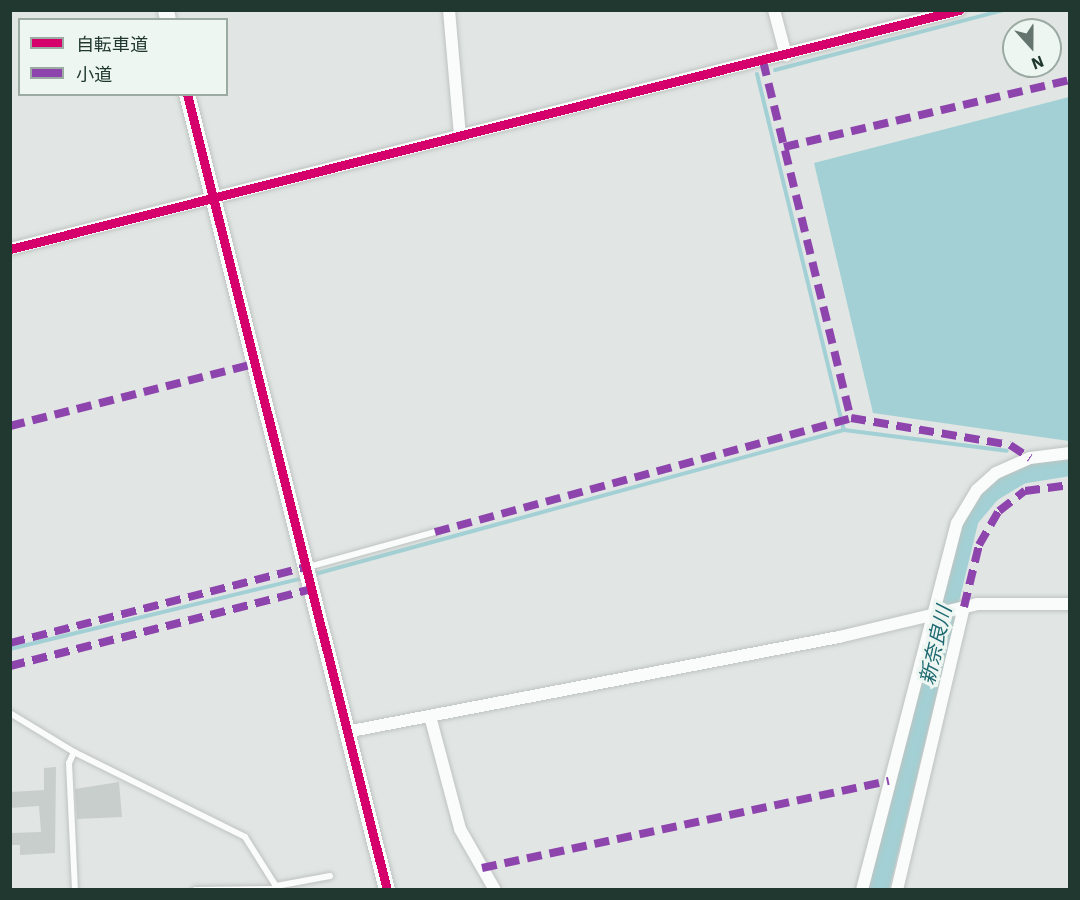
<!DOCTYPE html>
<html>
<head>
<meta charset="utf-8">
<style>
	body { margin:0 }
	#map { position:relative; width:1080px; height:900px; overflow:hidden; background:#e1e6e4; font-family:"IBM Plex Sans","Noto Sans JP",sans-serif }
	div>[style] { position:absolute }
	.water>* { inset:0; background:#a3d0d4 }
	.stream>* { height:4px; margin:-2px; padding:0 2px; transform-origin:2px; border-radius:2px; background:#a3d0d4 }
	.river>* { height:22px; margin:-11px; padding:0 11px; transform-origin:11px; border-radius:11px; background:#a3d0d4 }
	.building>* { inset:0; background:#c8cecb }
	.roads { filter:drop-shadow(0 0 2px #bec3c1) drop-shadow(0 0 2px #bec3c1) }
	.lane>* { height:6px; margin:-3px; padding:0 3px; transform-origin:3px; border-radius:3px; background:#fafbfb }
	.street>* { height:12px; margin:-6px; padding:0 6px; transform-origin:6px; border-radius:6px; background:#fafbfb }
	.secondary>* { height:16px; margin:-8px; padding:0 8px; transform-origin:8px; border-radius:8px; background:#fafbfb }
	.quiet>* { height:8px; margin-top:-4px; transform-origin:0; background:repeating-linear-gradient(90deg,#8e44ad 0 15px,transparent 0 23px) }
	.cycleway>* { height:9px; margin:-4.5px; padding:0 4.5px; transform-origin:4.5px; border-radius:4.5px; background:#d6006c }
	span { translate:-50% -50%; white-space:nowrap; text-align:center; line-height:1.15; -webkit-text-stroke:6px #eef6f2; paint-order:stroke }
	.water-label { font-size:20px; color:#1e6971; font-style:italic }
	.frame { position:absolute; inset:0; border:12px solid #203830; pointer-events:none }
	.legend { position:absolute; left:18px; top:18px; width:210px; height:78px; box-sizing:border-box; background:#eef6f2; border:2px solid #9caaa4; margin:0; padding:8px 10px; list-style:none; font-size:18px; color:#203830 }
	.legend li { display:flex; align-items:center; gap:12px; height:30px }
	.legend b { width:30px; border:2px solid #9caaa4 }
	.north { position:absolute; left:1002px; top:18px; width:60px; height:60px; box-sizing:border-box; background:#eef6f2; border:2px solid #9caaa4; border-radius:50%; rotate:159deg; font-size:16px; font-weight:700; line-height:24px; text-align:center; color:#203830 }
	.north::after { content:''; display:block; margin:auto; width:21px; height:27px; background:#64756f; clip-path:polygon(50% 0,100% 100%,50% 72%,0 100%) }
</style>
</head>
<body>
<div id="map">
	<div class="water">
		<div style="clip-path:polygon(1069px 97px,1069px 441px,873px 413px,814px 163px)"></div>
	</div>
	<div class="stream">
		<div style="left:775px;top:70px;width:236px;rotate:-14.7deg"></div>
		<div style="left:757px;top:74px;width:366px;rotate:76.3deg"></div>
		<div style="left:315px;top:574px;width:548px;rotate:-15.23deg"></div>
		<div style="left:844px;top:430px;width:164px;rotate:7.3deg"></div>
		<div style="left:10px;top:649px;width:297px;rotate:-13.6deg"></div>
	</div>
	<div class="river">
		<div style="left:878px;top:890px;width:383px;rotate:-76.4deg"></div>
		<div style="left:968px;top:518px;width:35px;rotate:-50deg"></div>
		<div style="left:991px;top:491px;width:35px;rotate:-31deg"></div>
		<div style="left:1021px;top:473px;width:50px;rotate:-9.3deg"></div>
	</div>
	<div class="building">
		<div style="clip-path:polygon(56px 767px,55px 853px,20px 855px,20px 845px,10px 845px,10px 833px,41px 832px,39px 806px,10px 808px,10px 792px,44px 790px,44px 768px)"></div>
		<div style="clip-path:polygon(119px 782px,122px 817px,77px 819px,75px 789px)"></div>
	</div>
	<div class="roads">
		<div class="lane">
			<div style="left:308px;top:567px;width:132px;rotate:-15.4deg"></div>
			<div style="left:10px;top:713px;width:75px;rotate:31.4deg"></div>
			<div style="left:74px;top:752px;width:191px;rotate:26.4deg"></div>
			<div style="left:245px;top:837px;width:58px;rotate:57.7deg"></div>
			<div style="left:276px;top:886px;width:55px;rotate:-10.5deg"></div>
			<div style="left:74px;top:752px;width:12px;rotate:114deg"></div>
			<div style="left:69px;top:763px;width:127px;rotate:87.3deg"></div>
			<div style="left:195px;top:890px;width:81px;rotate:-0.7deg"></div>
		</div>
		<div class="street">
			<div style="left:449px;top:10px;width:126px;rotate:85deg"></div>
			<div style="left:774px;top:10px;width:47px;rotate:75.1deg"></div>
			<div style="left:10px;top:249px;width:979px;rotate:-14.14deg"></div>
			<div style="left:430px;top:716px;width:117px;rotate:75.1deg"></div>
			<div style="left:460px;top:829px;width:70px;rotate:60.2deg"></div>
			<div style="left:346px;top:732px;width:502px;rotate:-10.91deg"></div>
			<div style="left:839px;top:637px;width:142px;rotate:-13.4deg"></div>
			<div style="left:977px;top:604px;width:93px"></div>
			<div style="left:862px;top:890px;width:379px;rotate:-75.5deg"></div>
			<div style="left:957px;top:523px;width:39px;rotate:-59deg"></div>
			<div style="left:977px;top:490px;width:25px;rotate:-42deg"></div>
			<div style="left:996px;top:473px;width:37px;rotate:-24deg"></div>
			<div style="left:1030px;top:458px;width:40px;rotate:-7.1deg"></div>
			<div style="left:897px;top:890px;width:291px;rotate:-76.7deg"></div>
		</div>
		<div class="secondary">
			<div style="left:166px;top:10px;width:10px;rotate:79deg"></div>
			<div style="left:187px;top:94px;width:821px;rotate:75.9deg"></div>
		</div>
	</div>
	<div class="quiet">
		<div style="left:763px;top:61px;width:368px;rotate:76.2deg"></div>
		<div style="left:784px;top:147px;width:294px;rotate:-13.2deg"></div>
		<div style="left:10px;top:426px;width:252px;rotate:-14.3deg"></div>
		<div style="left:435px;top:532px;width:431px;rotate:-15.3deg"></div>
		<div style="left:851px;top:418px;width:161px;rotate:9.6deg"></div>
		<div style="left:1010px;top:445px;width:24px;rotate:33deg"></div>
		<div style="left:964px;top:607px;width:64px;rotate:-76.4deg"></div>
		<div style="left:979px;top:545px;width:39px;rotate:-60deg"></div>
		<div style="left:999px;top:511px;width:33px;rotate:-38deg"></div>
		<div style="left:1025px;top:491px;width:45px;rotate:-7.6deg"></div>
		<div style="left:10px;top:643px;width:307px;rotate:-14.4deg"></div>
		<div style="left:10px;top:666px;width:312px;rotate:-14.3deg"></div>
		<div style="left:482px;top:868px;width:416px;rotate:-12.1deg"></div>
	</div>
	<div class="cycleway">
		<div style="left:187px;top:94px;width:821px;rotate:75.9deg"></div>
		<div style="left:10px;top:249px;width:979px;rotate:-14.14deg"></div>
	</div>
	<div class="water-label">
		<span style="left:935px;top:645px;rotate:-77deg">新奈良川</span>
	</div>
	<div class="frame"></div>
	<ul class="legend">
	<li><b style="height:8px;background:#d6006c"></b>自転車道</li>
	<li><b style="height:8px;background:#8e44ad"></b>小道</li>
	</ul>
	<div class="north">N</div>
</div>
</body>
</html>
